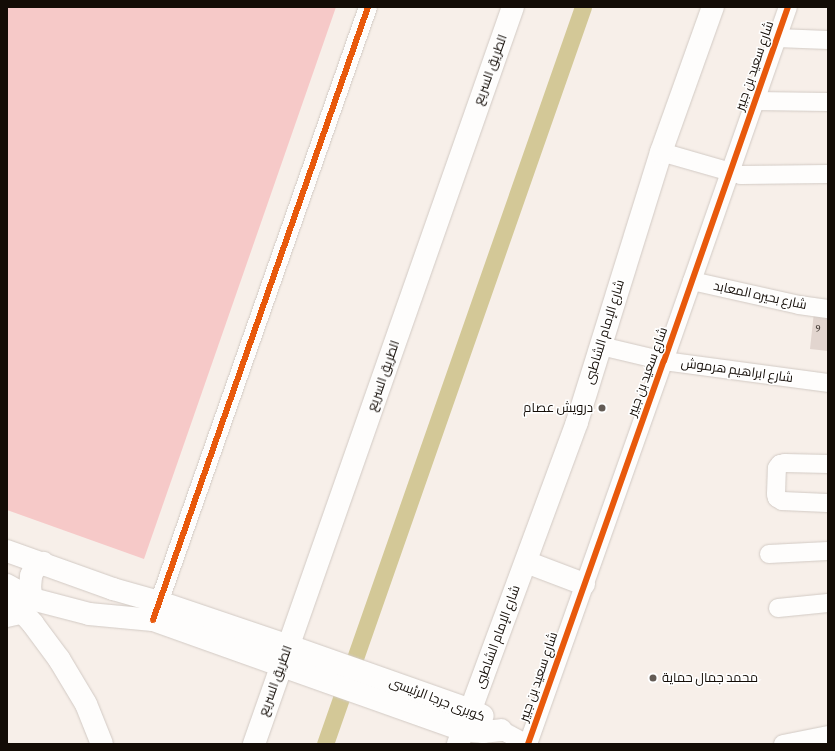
<!DOCTYPE html>
<html>
<head>
<meta charset="utf-8">
<style>
	body { margin:0 }
	#map { position:relative; width:835px; height:751px; overflow:hidden; background:#f7efe9; font-family:"Crimson Pro",Cairo,serif }
	div>[style] { position:absolute }
	.forest>* { inset:0; background:#f6c9c8 }
	.canal>* { height:17px; margin:-8.5px; padding:0 8.5px; transform-origin:8.5px; border-radius:8.5px; background:#d3c897 }
	.building>* { inset:0; background:#e2d5cf }
	.roads { filter:drop-shadow(0 0 1px #d2cac4) drop-shadow(0 0 1px #d2cac4) }
	.minor>* { height:18px; margin:-9px; padding:0 9px; transform-origin:9px; border-radius:9px; background:#fefdfc }
	.secondary>* { height:22px; margin:-11px; padding:0 11px; transform-origin:11px; border-radius:11px; background:#fefdfc }
	.primary>* { height:22px; margin:-11px; padding:0 11px; transform-origin:11px; border-radius:11px; background:#fefdfc }
	.cycleway>* { height:6px; margin:-3px; padding:0 3px; transform-origin:3px; border-radius:3px; background:#e8590c }
	.dots>* { width:11px; height:11px; translate:-50% -50%; box-sizing:border-box; border:2px solid #fff; border-radius:50% }
	span { translate:-50% -50%; white-space:nowrap; text-align:center; line-height:1.15; -webkit-text-stroke:3px #fff; paint-order:stroke }
	.number-label { font-size:11px; color:#49403a }
	.number-label span { -webkit-text-stroke-width:0 }
	.street-label { font-size:13px; color:#130c06 }
	.poi-label { font-size:13px; color:#130c06 }
	.right { translate:-100% -50%; text-align:right }
	.left { translate:0 -50%; text-align:left }
	.frame { position:absolute; inset:0; border:8px solid #130c06; pointer-events:none }
</style>
</head>
<body>
<div id="map">
	<div class="forest">
		<div style="clip-path:polygon(7px 7px,336px 7px,144px 559px,7px 510px)"></div>
	</div>
	<div class="canal">
		<div style="left:325px;top:744px;width:781px;rotate:-70.71deg"></div>
	</div>
	<div class="building">
		<div style="clip-path:polygon(814px 312px,828px 314px,828px 351px,810px 349px)"></div>
	</div>
	<div class="roads">
		<div class="minor">
			<div style="left:777px;top:38px;width:51px;rotate:2.2deg"></div>
			<div style="left:755px;top:101px;width:73px;rotate:0.8deg"></div>
			<div style="left:661px;top:152px;width:83px;rotate:16deg"></div>
			<div style="left:741px;top:175px;width:87px;rotate:-0.7deg"></div>
			<div style="left:692px;top:281px;width:110px;rotate:12.6deg"></div>
			<div style="left:799px;top:305px;width:29px;rotate:8deg"></div>
			<div style="left:601px;top:346px;width:65px;rotate:13.4deg"></div>
			<div style="left:664px;top:361px;width:165px;rotate:7.6deg"></div>
			<div style="left:827px;top:503px;width:45px;rotate:-177.5deg"></div>
			<div style="left:782px;top:501px;width:6px;rotate:-149deg"></div>
			<div style="left:777px;top:498px;width:4px;rotate:-104deg"></div>
			<div style="left:776px;top:494px;width:26px;rotate:-88deg"></div>
			<div style="left:777px;top:468px;width:5px;rotate:-53deg"></div>
			<div style="left:780px;top:464px;width:5px;rotate:-11deg"></div>
			<div style="left:785px;top:463px;width:43px;rotate:1.3deg"></div>
			<div style="left:769px;top:554px;width:59px;rotate:-2.9deg"></div>
			<div style="left:778px;top:608px;width:50px;rotate:-5.7deg"></div>
			<div style="left:155px;top:614px;width:643px;rotate:-70.66deg"></div>
			<div style="left:7px;top:618px;width:17px;rotate:-13deg"></div>
			<div style="left:501px;top:730px;width:30px;rotate:28deg"></div>
			<div style="left:528px;top:744px;width:406px;rotate:-70.5deg"></div>
			<div style="left:664px;top:361px;width:375px;rotate:-70.7deg"></div>
			<div style="left:783px;top:744px;width:46px;rotate:-11.3deg"></div>
		</div>
		<div class="secondary">
			<div style="left:7px;top:551px;width:113px;rotate:19.7deg"></div>
			<div style="left:113px;top:589px;width:48px;rotate:15.8deg"></div>
			<div style="left:159px;top:602px;width:137px;rotate:18.7deg"></div>
			<div style="left:7px;top:585px;width:29px;rotate:29deg"></div>
			<div style="left:32px;top:599px;width:59px;rotate:14.7deg"></div>
			<div style="left:89px;top:614px;width:64px;rotate:5.4deg"></div>
			<div style="left:153px;top:620px;width:137px;rotate:19.6deg"></div>
			<div style="left:32px;top:599px;width:11px;rotate:-100deg"></div>
			<div style="left:30px;top:588px;width:12px;rotate:-85deg"></div>
			<div style="left:31px;top:576px;width:8px;rotate:-67deg"></div>
			<div style="left:34px;top:569px;width:11px;rotate:-34deg"></div>
		</div>
		<div class="primary">
			<div style="left:526px;top:562px;width:62px;rotate:20.8deg"></div>
			<div style="left:7px;top:595px;width:39px;rotate:48deg"></div>
			<div style="left:33px;top:624px;width:44px;rotate:53.4deg"></div>
			<div style="left:59px;top:659px;width:52px;rotate:59deg"></div>
			<div style="left:86px;top:704px;width:43px;rotate:68.2deg"></div>
			<div style="left:289px;top:646px;width:193px;rotate:19.4deg"></div>
			<div style="left:471px;top:710px;width:13px;rotate:27deg"></div>
			<div style="left:282px;top:666px;width:192px;rotate:19.5deg"></div>
			<div style="left:463px;top:730px;width:20px;rotate:6deg"></div>
			<div style="left:483px;top:732px;width:18px;rotate:-6deg"></div>
			<div style="left:254px;top:744px;width:781px;rotate:-70.64deg"></div>
			<div style="left:458px;top:744px;width:343px;rotate:-69.7deg"></div>
			<div style="left:577px;top:422px;width:283px;rotate:-72.7deg"></div>
			<div style="left:661px;top:152px;width:154px;rotate:-70.3deg"></div>
		</div>
	</div>
	<div class="cycleway">
		<div style="left:153px;top:620px;width:650px;rotate:-70.67deg"></div>
		<div style="left:528px;top:744px;width:406px;rotate:-70.5deg"></div>
		<div style="left:664px;top:361px;width:375px;rotate:-70.7deg"></div>
	</div>
	<div class="dots">
		<div style="left:602px;top:408px;background:#635b55"></div>
		<div style="left:653px;top:678px;background:#635b55"></div>
	</div>
	<div class="number-label">
		<span style="left:818px;top:328px">9</span>
	</div>
	<div class="street-label">
		<span style="left:755px;top:66px;rotate:-71deg">شارع سعيد بن جبير</span>
		<span style="left:491px;top:70px;rotate:-70deg">الطريق السريع</span>
		<span style="left:760px;top:296px;rotate:12deg">شارع بحيره المعابد</span>
		<span style="left:605px;top:332px;rotate:-73deg">شارع الإمام الشاطبى</span>
		<span style="left:737px;top:371px;rotate:8deg">شارع ابراهيم هرموش</span>
		<span style="left:648px;top:372px;rotate:-70deg">شارع سعيد بن جبير</span>
		<span style="left:384px;top:376px;rotate:-71deg">الطريق السريع</span>
		<span style="left:498px;top:637px;rotate:-70deg">شارع الإمام الشاطبى</span>
		<span style="left:539px;top:677px;rotate:-71deg">شارع سعيد بن جبير</span>
		<span style="left:276px;top:681px;rotate:-70deg">الطريق السريع</span>
		<span style="left:437px;top:700px;rotate:21deg">كوبرى جرجا الرئيسى</span>
	</div>
	<div class="poi-label">
		<span class="right" style="left:593px;top:408px">درويش عصام</span>
		<span class="left" style="left:662px;top:678px">محمد جمال حماية</span>
	</div>
	<div class="frame"></div>
</div>
</body>
</html>
